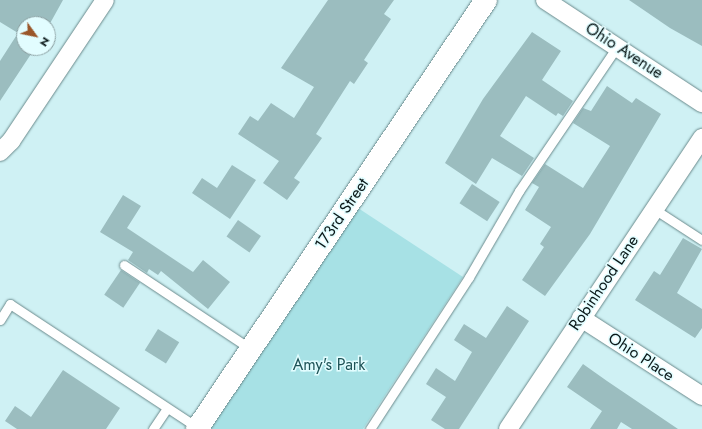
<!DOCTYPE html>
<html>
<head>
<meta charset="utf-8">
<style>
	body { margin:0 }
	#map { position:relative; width:702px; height:429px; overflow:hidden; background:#cff1f4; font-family:Jost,sans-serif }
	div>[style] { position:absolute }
	.green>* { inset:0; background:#a7e1e5 }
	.building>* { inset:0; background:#9bbdbf; transform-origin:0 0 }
	.roads { filter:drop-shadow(0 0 1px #6a8a8c) drop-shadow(0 0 1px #6a8a8c) }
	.service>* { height:9px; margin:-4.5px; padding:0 4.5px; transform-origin:4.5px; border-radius:4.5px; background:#fff }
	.minor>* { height:18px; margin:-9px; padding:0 9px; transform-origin:9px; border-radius:9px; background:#fff }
	.tertiary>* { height:22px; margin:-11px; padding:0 11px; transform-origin:11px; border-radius:11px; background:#fff }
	span { translate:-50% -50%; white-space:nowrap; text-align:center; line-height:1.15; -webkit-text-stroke:3px #e2fdff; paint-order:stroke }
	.street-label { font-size:16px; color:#0a1718 }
	.park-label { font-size:16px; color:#1d5357 }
	.north { position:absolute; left:16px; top:16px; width:40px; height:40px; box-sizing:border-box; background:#e2fdff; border:1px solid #8ca1a3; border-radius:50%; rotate:123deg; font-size:11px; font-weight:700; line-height:16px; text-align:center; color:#0a1718 }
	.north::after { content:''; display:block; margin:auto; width:14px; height:18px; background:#9a5629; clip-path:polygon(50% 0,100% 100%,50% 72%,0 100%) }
</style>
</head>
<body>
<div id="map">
	<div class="green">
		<div style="clip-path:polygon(358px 208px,463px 277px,363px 429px,210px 429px)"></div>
	</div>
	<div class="building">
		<div style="clip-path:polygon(0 0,63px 0,48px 27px,48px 24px,24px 24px,24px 48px,35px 48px,0 101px,0 61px,18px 33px,0 22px)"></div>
		<div style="clip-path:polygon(328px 0,394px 0,384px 14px,391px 19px,364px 60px,368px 63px,354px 84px,350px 81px,316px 134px,322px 138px,294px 178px,300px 182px,287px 200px,263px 183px,279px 161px,238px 134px,250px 116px,258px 121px,271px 103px,294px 118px,314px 87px,281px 68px)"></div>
		<div style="clip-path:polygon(629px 0,702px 0,702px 46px,670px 28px)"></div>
		<div style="clip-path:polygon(532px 32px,561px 51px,542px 80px,573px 101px,563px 116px,558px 113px,556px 116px,526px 96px,500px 136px,534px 158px,522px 176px,492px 158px,476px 184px,445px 163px,483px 99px)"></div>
		<div style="clip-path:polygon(607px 86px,632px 103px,636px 98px,661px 114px,590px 234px,545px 296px,522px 280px,544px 247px,540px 244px,551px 227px,525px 210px,539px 187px,532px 183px,545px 164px,583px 188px,610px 146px,573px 123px,583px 108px,591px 111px)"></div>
		<div style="clip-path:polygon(232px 165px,256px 180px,230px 219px,192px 193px,202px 178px,217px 188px)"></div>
		<div style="left:472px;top:184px;width:33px;height:23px;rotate:33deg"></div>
		<div style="clip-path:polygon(123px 195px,141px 206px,127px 228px,193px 272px,203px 260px,230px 282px,208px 309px,161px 271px,158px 275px,149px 269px,147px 273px,128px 260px,133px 252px,100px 232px)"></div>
		<div style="left:238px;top:220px;width:28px;height:20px;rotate:35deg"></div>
		<div style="clip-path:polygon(683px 238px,702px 249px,677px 293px,702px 309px,702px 328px,695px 338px,635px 300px,654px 271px,660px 275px)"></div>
		<div style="left:121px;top:270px;width:23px;height:30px;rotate:34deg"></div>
		<div style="clip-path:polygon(507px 306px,529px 321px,459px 429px,445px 429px,431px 420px,446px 397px,426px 384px,436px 368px,455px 381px,472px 352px,454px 340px,464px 324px,486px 338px)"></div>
		<div style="left:158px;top:329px;width:25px;height:25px;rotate:32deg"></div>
		<div style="clip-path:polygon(583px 364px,607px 381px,678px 429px,632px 429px,621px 422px,617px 429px,590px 429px,602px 411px,567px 387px)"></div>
		<div style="clip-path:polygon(63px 370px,120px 408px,106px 429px,17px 429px,5px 421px,15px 406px,31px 417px)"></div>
	</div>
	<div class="roads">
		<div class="service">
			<div style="left:654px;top:209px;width:57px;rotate:32.9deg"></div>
			<div style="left:124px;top:265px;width:152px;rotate:33.5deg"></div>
			<div style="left:0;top:320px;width:19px;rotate:-58deg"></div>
			<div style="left:10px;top:304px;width:225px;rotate:33.4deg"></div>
			<div style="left:153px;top:429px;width:25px;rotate:-56deg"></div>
			<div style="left:370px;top:429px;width:181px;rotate:-56.9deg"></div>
			<div style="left:469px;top:277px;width:99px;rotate:-59.8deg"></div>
			<div style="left:519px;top:191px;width:174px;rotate:-55.8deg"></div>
		</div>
		<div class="minor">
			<div style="left:545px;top:0;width:188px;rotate:33.3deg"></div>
			<div style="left:0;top:152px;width:16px;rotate:-45deg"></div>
			<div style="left:11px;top:141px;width:169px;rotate:-56.3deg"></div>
			<div style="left:581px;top:318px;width:144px;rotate:32.8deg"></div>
			<div style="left:508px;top:429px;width:350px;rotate:-56.3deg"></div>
		</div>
		<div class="tertiary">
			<div style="left:197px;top:429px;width:517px;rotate:-56.03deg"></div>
		</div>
	</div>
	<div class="street-label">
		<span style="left:624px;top:51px;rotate:33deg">Ohio Avenue</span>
		<span style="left:342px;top:214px;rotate:-56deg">173rd Street</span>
		<span style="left:604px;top:283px;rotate:-56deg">Robinhood Lane</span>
		<span style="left:641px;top:357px;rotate:33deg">Ohio Place</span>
	</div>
	<div class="park-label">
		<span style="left:329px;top:365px">Amy's Park</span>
	</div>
	<div class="north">N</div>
</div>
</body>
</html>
